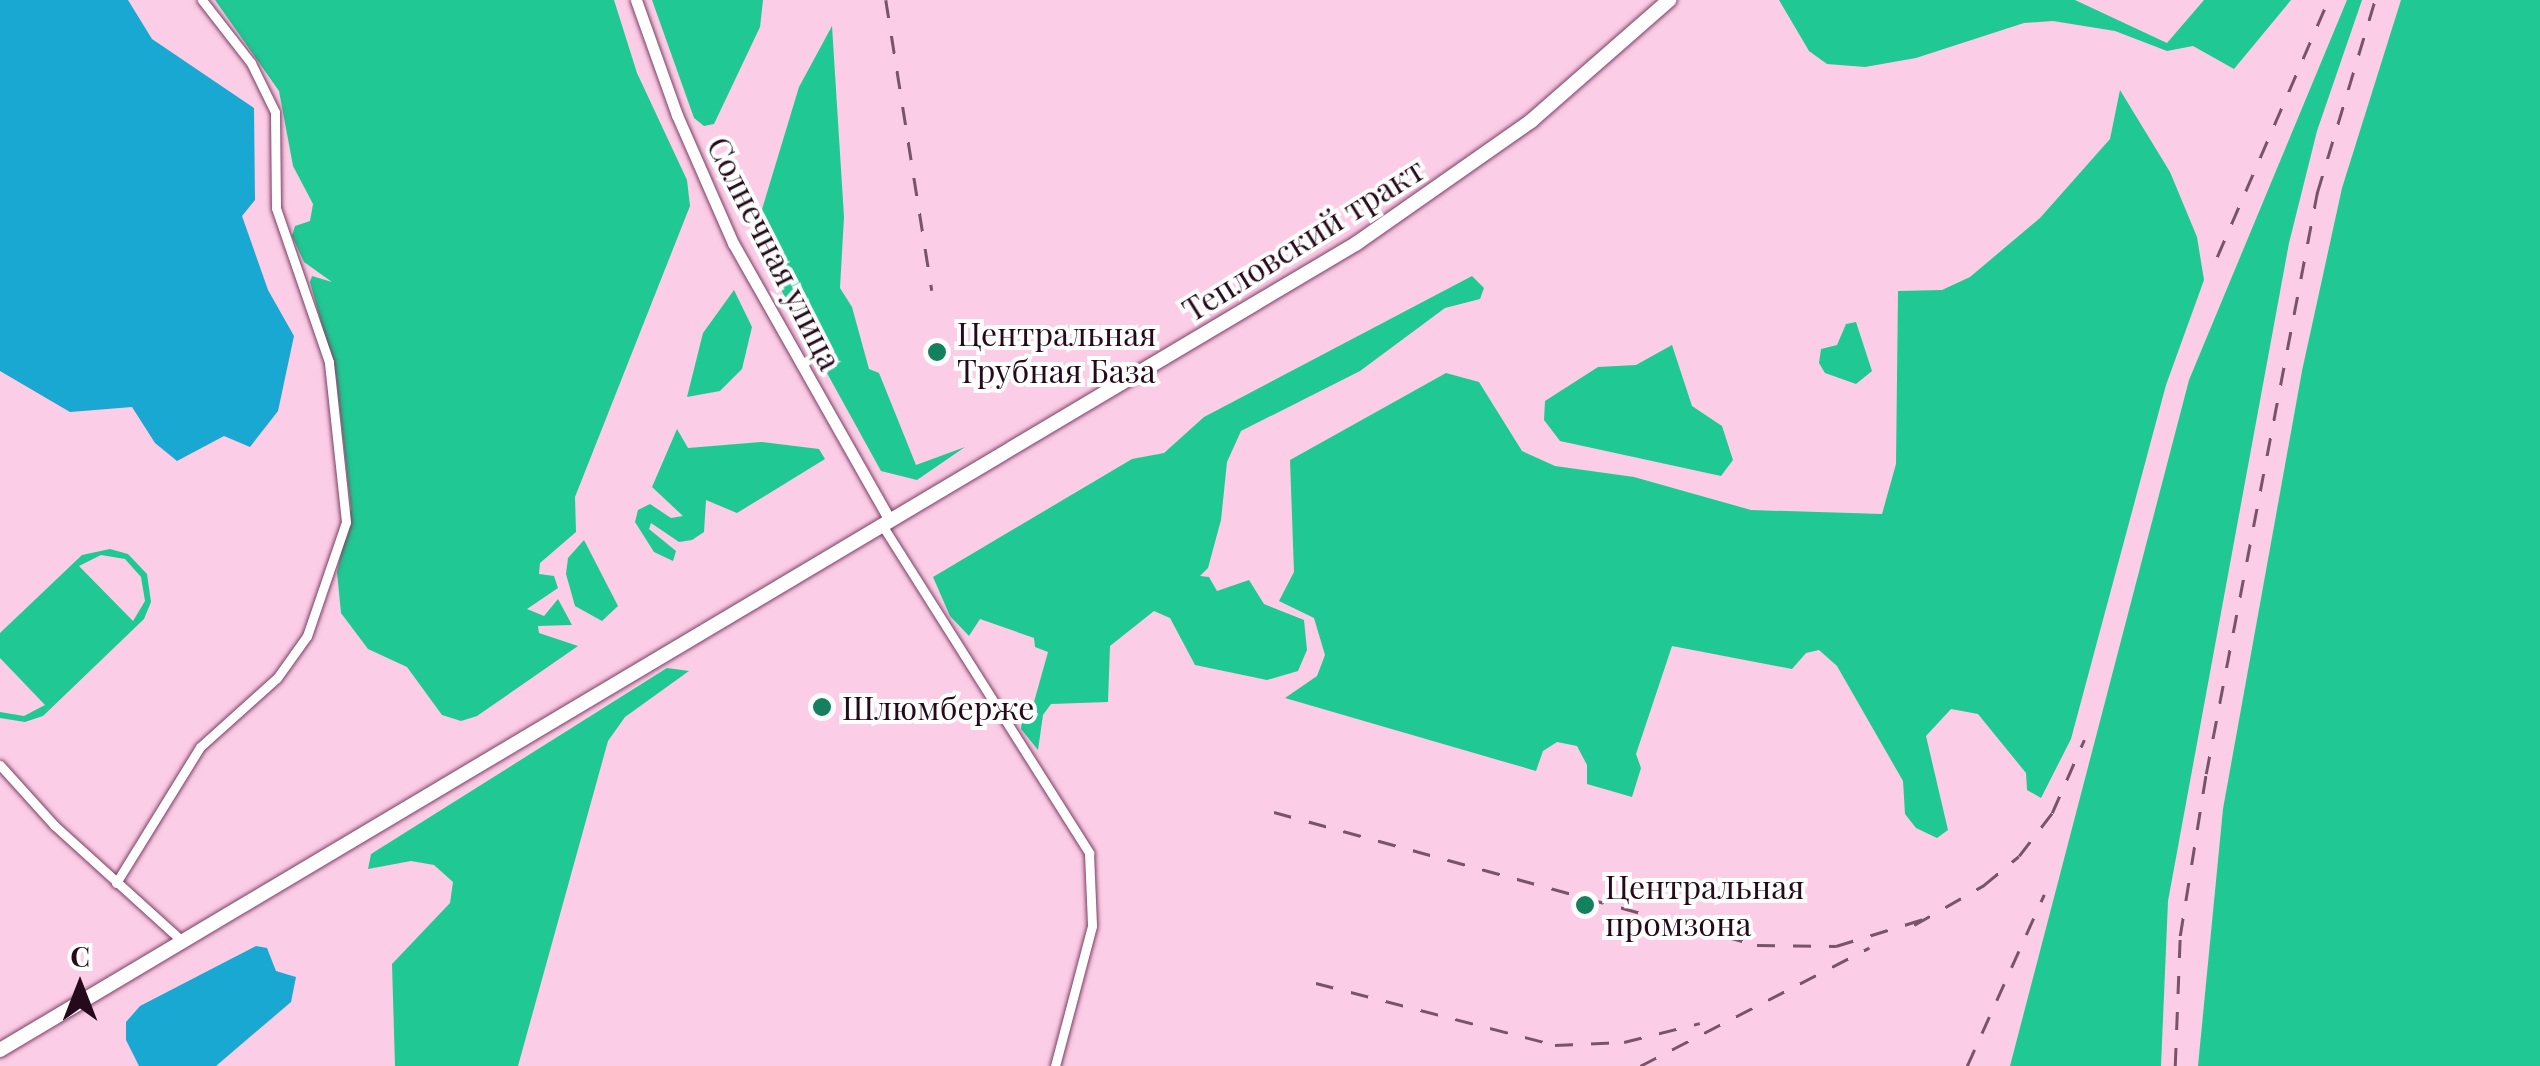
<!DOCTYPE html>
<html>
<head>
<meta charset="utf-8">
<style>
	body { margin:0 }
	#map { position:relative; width:2540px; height:1066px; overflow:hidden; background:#fccde6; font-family:"Playfair Display",serif }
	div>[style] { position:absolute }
	.green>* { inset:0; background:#20c893 }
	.water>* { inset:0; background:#18a8d2 }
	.roads { filter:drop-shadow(0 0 2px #7c3c63) drop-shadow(0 0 2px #7c3c63) }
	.minor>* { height:9px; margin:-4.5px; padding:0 4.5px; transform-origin:4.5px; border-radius:4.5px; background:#fff }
	.tertiary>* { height:11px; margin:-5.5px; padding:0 5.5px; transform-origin:5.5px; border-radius:5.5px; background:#fff }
	.primary>* { height:14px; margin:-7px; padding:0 7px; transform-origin:7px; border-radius:7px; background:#fff }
	.rail>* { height:2.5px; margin-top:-1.25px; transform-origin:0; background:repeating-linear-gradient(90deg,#775468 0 18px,transparent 0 36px) }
	.dots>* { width:28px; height:28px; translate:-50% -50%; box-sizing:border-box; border:5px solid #fefefe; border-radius:50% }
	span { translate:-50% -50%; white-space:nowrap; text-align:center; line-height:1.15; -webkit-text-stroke:8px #fefefe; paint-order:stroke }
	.street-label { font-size:32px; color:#250a1b }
	.poi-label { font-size:32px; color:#250a1b }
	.left { translate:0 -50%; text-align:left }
	.north { position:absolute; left:30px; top:936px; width:100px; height:100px; -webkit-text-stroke:8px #fefefe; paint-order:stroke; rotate:0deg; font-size:28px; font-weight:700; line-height:40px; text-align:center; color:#250a1b }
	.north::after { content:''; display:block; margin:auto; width:35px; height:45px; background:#250a1b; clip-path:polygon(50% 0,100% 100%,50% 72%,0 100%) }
</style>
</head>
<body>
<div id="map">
	<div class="green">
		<div style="clip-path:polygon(215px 0,614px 0,637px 73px,687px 180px,690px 206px,575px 497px,576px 532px,540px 563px,539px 574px,554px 576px,558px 588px,527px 609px,544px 616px,558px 599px,572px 625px,538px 626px,539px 633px,578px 646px,477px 716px,461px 721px,442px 715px,407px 667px,368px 649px,341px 613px,337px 572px,351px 509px,336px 376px,310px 282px,312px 276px,332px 282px,304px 262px,292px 236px,295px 226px,310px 221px,313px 204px,293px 166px,279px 91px)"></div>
		<div style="clip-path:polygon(652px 0,763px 0,760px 27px,714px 124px,704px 126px,694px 118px)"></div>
		<div style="clip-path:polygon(1779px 0,2075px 0,2167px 43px,2204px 0,2291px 0,2234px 69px,2193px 46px,2167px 51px,2115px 31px,2053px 21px,2024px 23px,1916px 58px,1865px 67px,1827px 64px,1809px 51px)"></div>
		<div style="clip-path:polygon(2347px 0,2362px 0,2317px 131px,2289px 243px,2168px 901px,2161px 1066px,2010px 1066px,2189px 380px)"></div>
		<div style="clip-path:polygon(2401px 0,2540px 0,2540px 1066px,2198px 1066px,2223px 809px,2302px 371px,2342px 188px)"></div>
		<div style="clip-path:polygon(832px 26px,844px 217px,840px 288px,852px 307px,869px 369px,879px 373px,916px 465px,965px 447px,917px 480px,881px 471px,753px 239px,799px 87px)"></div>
		<div style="clip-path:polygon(2120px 90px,2170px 172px,2197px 237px,2204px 280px,2166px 385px,2071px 739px,2041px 798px,2027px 790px,2026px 773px,1978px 714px,1951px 709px,1926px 736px,1948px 830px,1937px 838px,1916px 828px,1905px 814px,1903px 781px,1837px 666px,1819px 650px,1806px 653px,1792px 669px,1672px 646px,1636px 754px,1641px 768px,1632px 797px,1587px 784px,1587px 765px,1577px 746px,1557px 742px,1543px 751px,1536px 771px,1285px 698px,1317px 676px,1325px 655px,1314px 618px,1279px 601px,1294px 572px,1290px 460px,1446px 373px,1479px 382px,1522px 451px,1555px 466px,1634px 477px,1751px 510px,1882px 514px,1896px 464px,1898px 291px,1942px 290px,1970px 277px,2040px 218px,2110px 139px)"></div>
		<div style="clip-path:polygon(1472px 276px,1484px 288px,1480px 299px,1445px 308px,1360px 371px,1241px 431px,1227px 462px,1221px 520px,1208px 568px,1200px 576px,1209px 577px,1217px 591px,1249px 580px,1264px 604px,1304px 620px,1307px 650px,1298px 671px,1267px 680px,1195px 665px,1170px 618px,1154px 611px,1110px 646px,1108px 702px,1051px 704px,1043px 715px,1038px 750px,1021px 729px,1022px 718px,1034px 702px,1048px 652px,1035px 647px,1034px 638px,980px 619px,969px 636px,950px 616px,933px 577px,1132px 459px,1164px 453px,1204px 417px)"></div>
		<div style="clip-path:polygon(734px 290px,752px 327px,742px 369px,720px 391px,687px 397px,703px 333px)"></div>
		<div style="clip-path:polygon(1856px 322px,1872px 371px,1856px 384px,1825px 373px,1819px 363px,1821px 349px,1837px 345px,1846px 324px)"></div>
		<div style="clip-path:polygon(1672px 345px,1692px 406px,1722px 426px,1733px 460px,1721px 476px,1560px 441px,1544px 420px,1545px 401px,1598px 367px,1636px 365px)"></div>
		<div style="clip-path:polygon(677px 429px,688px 448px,761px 442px,819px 449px,825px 459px,737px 513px,706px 500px,704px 532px,692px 540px,679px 542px,651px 523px,649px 529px,676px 551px,673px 561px,654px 552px,635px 522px,638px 510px,650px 504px,671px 518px,683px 516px,652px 487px)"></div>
		<div style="clip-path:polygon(584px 540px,618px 606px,602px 621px,575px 606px,566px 574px,568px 558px)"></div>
		<div style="clip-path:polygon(evenodd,110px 549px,128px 554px,147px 574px,151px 602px,144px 619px,43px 716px,25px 722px,0 718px,0 712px,24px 716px,45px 705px,0 658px,0 633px,82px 555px,110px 549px,101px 555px,125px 559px,141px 577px,145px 601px,133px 621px,79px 566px,101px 555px)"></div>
		<div style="clip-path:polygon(667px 668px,689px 671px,625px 717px,608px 741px,518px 1066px,395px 1066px,392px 964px,450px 903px,453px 882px,434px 865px,411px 861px,368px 869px,371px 854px)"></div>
	</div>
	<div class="water">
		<div style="clip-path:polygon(0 0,128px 0,152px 39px,254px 108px,255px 200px,242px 216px,268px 290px,294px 336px,278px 411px,250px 447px,224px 436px,177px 461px,155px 443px,132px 407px,70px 412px,0 371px)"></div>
		<div style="clip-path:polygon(256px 946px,267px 948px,276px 971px,296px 977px,291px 1002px,216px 1066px,139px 1066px,126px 1040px,126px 1022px,140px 1006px)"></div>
	</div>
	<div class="roads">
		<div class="minor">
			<div style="left:882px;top:525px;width:388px;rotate:57.7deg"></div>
			<div style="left:1089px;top:853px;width:73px;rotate:87.6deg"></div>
			<div style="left:1092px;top:926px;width:145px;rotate:104.8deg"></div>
			<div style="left:0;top:765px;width:81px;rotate:48deg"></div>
			<div style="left:54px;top:825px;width:173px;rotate:42.2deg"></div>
			<div style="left:116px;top:883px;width:160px;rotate:-58.3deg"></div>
			<div style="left:200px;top:747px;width:103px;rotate:-41.9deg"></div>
			<div style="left:277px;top:678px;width:52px;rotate:-54.5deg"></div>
			<div style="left:307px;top:636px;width:120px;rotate:-71.1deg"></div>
			<div style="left:346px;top:522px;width:161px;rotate:-96.1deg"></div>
			<div style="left:329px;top:362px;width:163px;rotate:-109deg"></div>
			<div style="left:276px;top:208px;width:96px;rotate:-90.6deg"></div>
			<div style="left:275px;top:112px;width:55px;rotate:-116.1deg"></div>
			<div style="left:251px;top:63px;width:80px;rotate:-127.9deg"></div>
		</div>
		<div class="tertiary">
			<div style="left:636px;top:0;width:122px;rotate:70.4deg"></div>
			<div style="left:677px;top:115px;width:140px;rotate:66.4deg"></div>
			<div style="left:733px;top:243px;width:317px;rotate:60.5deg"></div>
		</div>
		<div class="primary">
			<div style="left:0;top:1050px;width:1579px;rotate:-30.74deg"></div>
			<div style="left:1357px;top:243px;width:213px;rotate:-35deg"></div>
			<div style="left:1531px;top:121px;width:184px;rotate:-41.2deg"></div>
		</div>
	</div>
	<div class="rail">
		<div style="left:886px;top:0;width:294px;rotate:81deg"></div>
		<div style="left:2217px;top:257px;width:280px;rotate:-66.6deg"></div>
		<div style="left:1274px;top:812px;width:501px;rotate:15.4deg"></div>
		<div style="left:1757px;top:945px;width:79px;rotate:0.7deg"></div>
		<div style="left:1836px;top:946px;width:95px;rotate:-17.1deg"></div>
		<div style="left:1914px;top:925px;width:81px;rotate:-29.7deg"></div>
		<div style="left:1984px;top:885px;width:45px;rotate:-39.6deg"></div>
		<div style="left:2019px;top:856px;width:54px;rotate:-52.5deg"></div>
		<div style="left:2052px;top:813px;width:80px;rotate:-66.3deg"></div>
		<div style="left:1316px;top:983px;width:247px;rotate:14.5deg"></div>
		<div style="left:1555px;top:1045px;width:69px;rotate:-2.5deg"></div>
		<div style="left:1624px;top:1042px;width:78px;rotate:-14deg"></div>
		<div style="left:1640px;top:1066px;width:258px;rotate:-27.3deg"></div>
		<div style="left:1967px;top:1066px;width:188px;rotate:-65.8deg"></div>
		<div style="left:2175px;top:1066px;width:130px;rotate:-87.8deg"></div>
		<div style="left:2180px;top:936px;width:164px;rotate:-80.9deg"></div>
		<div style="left:2206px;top:774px;width:592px;rotate:-79.18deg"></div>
		<div style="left:2317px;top:193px;width:202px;rotate:-73.3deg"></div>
	</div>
	<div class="dots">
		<div style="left:937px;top:352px;background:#13815e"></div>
		<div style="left:822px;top:707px;background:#13815e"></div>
		<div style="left:1585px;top:905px;background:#13815e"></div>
	</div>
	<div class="street-label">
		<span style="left:1303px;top:239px;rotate:-32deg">Тепловский тракт</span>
		<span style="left:775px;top:253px;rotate:63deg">Солнечная улица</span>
	</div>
	<div class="poi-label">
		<span class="left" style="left:957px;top:352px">Центральная<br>Трубная База</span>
		<span class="left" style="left:842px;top:707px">Шлюмберже</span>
		<span class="left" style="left:1605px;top:905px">Центральная<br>промзона</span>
	</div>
	<div class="north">С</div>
</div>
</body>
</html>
